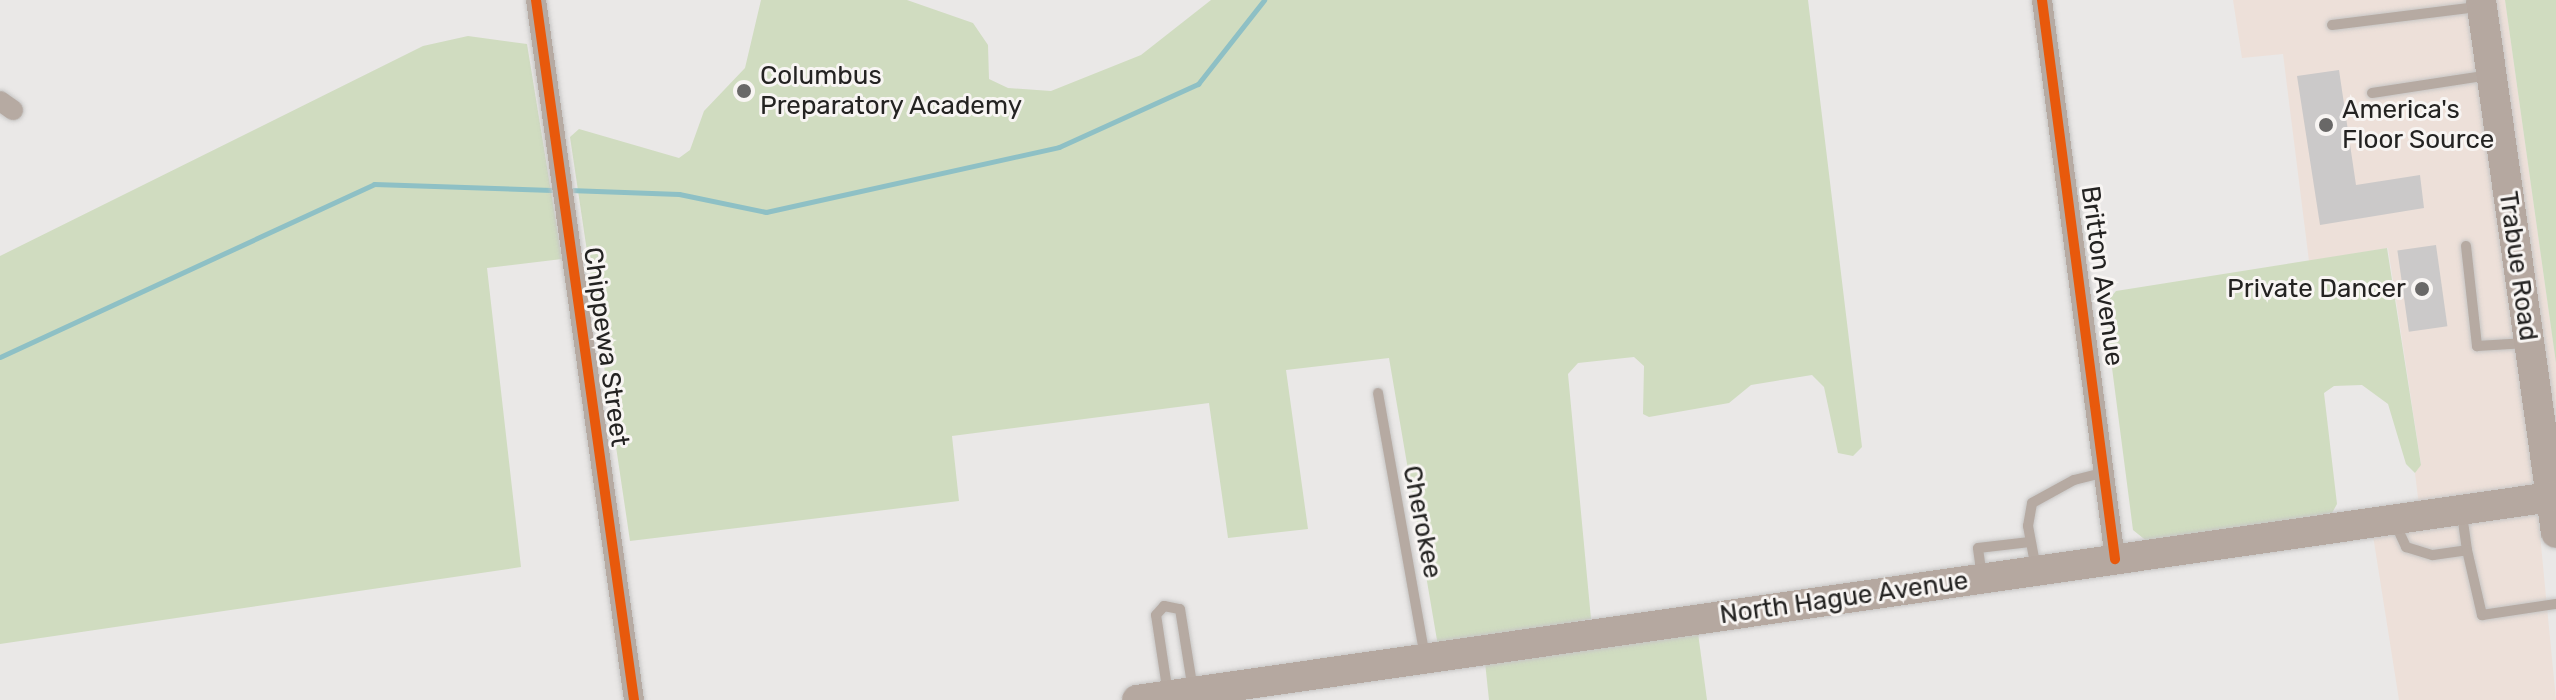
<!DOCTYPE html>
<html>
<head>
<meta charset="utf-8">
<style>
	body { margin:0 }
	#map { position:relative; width:2556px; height:700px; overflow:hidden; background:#eae8e7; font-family:Rubik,sans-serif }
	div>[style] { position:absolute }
	.commercial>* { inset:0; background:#ede0d9 }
	.green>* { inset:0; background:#d0dcc0 }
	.stream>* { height:5px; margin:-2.5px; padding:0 2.5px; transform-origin:2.5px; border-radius:2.5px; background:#8ec0c5 }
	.building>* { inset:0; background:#cbc9c9; transform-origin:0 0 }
	.roads { filter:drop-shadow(0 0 2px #c6c5c4) drop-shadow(0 0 2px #c6c5c4) }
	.service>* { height:10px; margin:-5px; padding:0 5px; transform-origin:5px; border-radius:5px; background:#b6aaa2 }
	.minor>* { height:20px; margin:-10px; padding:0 10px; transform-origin:10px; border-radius:10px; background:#b6aaa2 }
	.secondary>* { height:30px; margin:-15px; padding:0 15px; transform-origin:15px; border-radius:15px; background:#b5a8a0 }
	.cycleway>* { height:10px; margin:-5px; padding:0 5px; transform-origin:5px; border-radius:5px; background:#e8590c }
	.dots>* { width:22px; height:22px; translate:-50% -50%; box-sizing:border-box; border:4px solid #f8f5f3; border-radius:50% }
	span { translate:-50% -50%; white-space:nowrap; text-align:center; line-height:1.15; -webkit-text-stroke:6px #f8f5f3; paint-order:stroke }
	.poi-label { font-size:26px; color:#242322 }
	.left { translate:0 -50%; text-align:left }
	.right { translate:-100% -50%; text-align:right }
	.street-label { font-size:26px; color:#242322 }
</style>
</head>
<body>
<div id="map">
	<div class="commercial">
		<div style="clip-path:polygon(2233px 0,2505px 0,2556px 363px,2556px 480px,2535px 483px,2556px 700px,2399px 700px,2371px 523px,2420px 514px,2415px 473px,2421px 464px,2388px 248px,2309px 261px,2283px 54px,2242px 58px)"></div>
	</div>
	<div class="green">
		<div style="clip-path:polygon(761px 0,907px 0,973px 23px,988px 45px,989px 79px,1008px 88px,1051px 91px,1141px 55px,1211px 0,1808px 0,1862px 447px,1853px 456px,1838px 453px,1824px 387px,1812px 375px,1751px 385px,1729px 403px,1649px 417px,1643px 414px,1644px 366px,1634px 357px,1578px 363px,1568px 374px,1591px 619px,1438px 646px,1389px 358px,1286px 370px,1308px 529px,1228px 538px,1209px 403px,952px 436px,959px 501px,630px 541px,570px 137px,579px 129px,679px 158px,690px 150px,704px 111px,745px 68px)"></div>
		<div style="clip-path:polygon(2505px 0,2556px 0,2556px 363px)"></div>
		<div style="clip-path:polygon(468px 36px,527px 44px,562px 259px,487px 268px,521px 567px,0 644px,0 256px,423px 46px)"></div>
		<div style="clip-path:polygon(2387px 248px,2421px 465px,2415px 473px,2406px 464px,2388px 404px,2362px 385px,2334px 386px,2324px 393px,2337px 504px,2332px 513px,2148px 542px,2133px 530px,2104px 306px,2116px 291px)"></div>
		<div style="clip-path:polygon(1698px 633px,1707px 700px,1489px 700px,1485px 662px)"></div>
	</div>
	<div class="stream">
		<div style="left:569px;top:190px;width:110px;rotate:2.1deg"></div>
		<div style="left:679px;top:194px;width:89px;rotate:11.7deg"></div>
		<div style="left:766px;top:212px;width:300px;rotate:-12.5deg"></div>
		<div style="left:1059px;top:147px;width:153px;rotate:-24.4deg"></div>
		<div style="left:1198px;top:84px;width:107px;rotate:-51.8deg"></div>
		<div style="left:0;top:357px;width:412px;rotate:-24.8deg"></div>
		<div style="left:374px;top:184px;width:185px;rotate:1.9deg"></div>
	</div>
	<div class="building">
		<div style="clip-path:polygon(2339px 70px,2356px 185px,2420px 175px,2424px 208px,2320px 225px,2297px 76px)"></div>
		<div style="left:2436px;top:245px;width:82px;height:39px;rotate:82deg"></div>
	</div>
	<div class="roads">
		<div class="service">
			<div style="left:2332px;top:25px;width:146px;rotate:-7.1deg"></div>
			<div style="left:2372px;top:93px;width:118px;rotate:-8.7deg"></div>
			<div style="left:2466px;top:246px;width:101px;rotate:83.7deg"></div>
			<div style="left:2477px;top:346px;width:50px;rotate:-3.4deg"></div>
			<div style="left:1378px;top:393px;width:268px;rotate:79.9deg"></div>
			<div style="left:2394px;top:521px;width:29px;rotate:65deg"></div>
			<div style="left:2406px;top:547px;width:28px;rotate:17deg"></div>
			<div style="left:2433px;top:555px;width:34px;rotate:-8deg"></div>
			<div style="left:2467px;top:550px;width:36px;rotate:-98deg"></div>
			<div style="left:2467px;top:550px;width:67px;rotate:77deg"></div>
			<div style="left:2482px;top:615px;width:75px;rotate:-8.5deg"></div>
			<div style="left:2036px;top:569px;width:44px;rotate:-100.5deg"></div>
			<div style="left:2028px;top:526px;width:23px;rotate:-80deg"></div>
			<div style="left:2032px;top:503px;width:48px;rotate:-28.7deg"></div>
			<div style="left:2074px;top:480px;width:32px;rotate:-14deg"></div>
			<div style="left:1982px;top:577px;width:29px;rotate:-98deg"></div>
			<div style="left:1978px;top:548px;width:52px;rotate:-6.6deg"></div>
			<div style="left:1168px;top:694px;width:80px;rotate:-98.6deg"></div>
			<div style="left:1156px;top:615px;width:12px;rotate:-48deg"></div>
			<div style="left:1164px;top:606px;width:16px;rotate:11deg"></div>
			<div style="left:1180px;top:609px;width:82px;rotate:80.9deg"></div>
		</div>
		<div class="minor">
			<div style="left:536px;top:0;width:707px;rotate:82.03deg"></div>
			<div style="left:2042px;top:0;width:564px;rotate:82.56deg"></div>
			<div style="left:0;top:101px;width:16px;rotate:35deg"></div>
		</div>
		<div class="secondary">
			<div style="left:2481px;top:0;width:538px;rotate:81.99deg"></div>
			<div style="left:1137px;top:700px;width:1428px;rotate:-8.17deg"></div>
		</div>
	</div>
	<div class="cycleway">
		<div style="left:536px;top:0;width:707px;rotate:82.03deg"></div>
		<div style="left:2042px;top:0;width:564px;rotate:82.56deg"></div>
	</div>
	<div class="dots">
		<div style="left:744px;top:91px;background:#696867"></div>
		<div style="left:2326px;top:125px;background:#696867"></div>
		<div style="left:2422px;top:289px;background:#696867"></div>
	</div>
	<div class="poi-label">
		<span class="left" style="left:760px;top:91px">Columbus<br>Preparatory Academy</span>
		<span class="left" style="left:2342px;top:125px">America's<br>Floor Source</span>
		<span class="right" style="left:2406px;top:289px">Private Dancer</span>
	</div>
	<div class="street-label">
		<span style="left:2518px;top:266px;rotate:82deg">Trabue Road</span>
		<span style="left:2102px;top:276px;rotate:82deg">Britton Avenue</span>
		<span style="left:606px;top:347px;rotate:82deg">Chippewa Street</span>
		<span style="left:1422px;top:522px;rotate:79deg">Cherokee</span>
		<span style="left:1844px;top:598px;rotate:-8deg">North Hague Avenue</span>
	</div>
</div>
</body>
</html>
